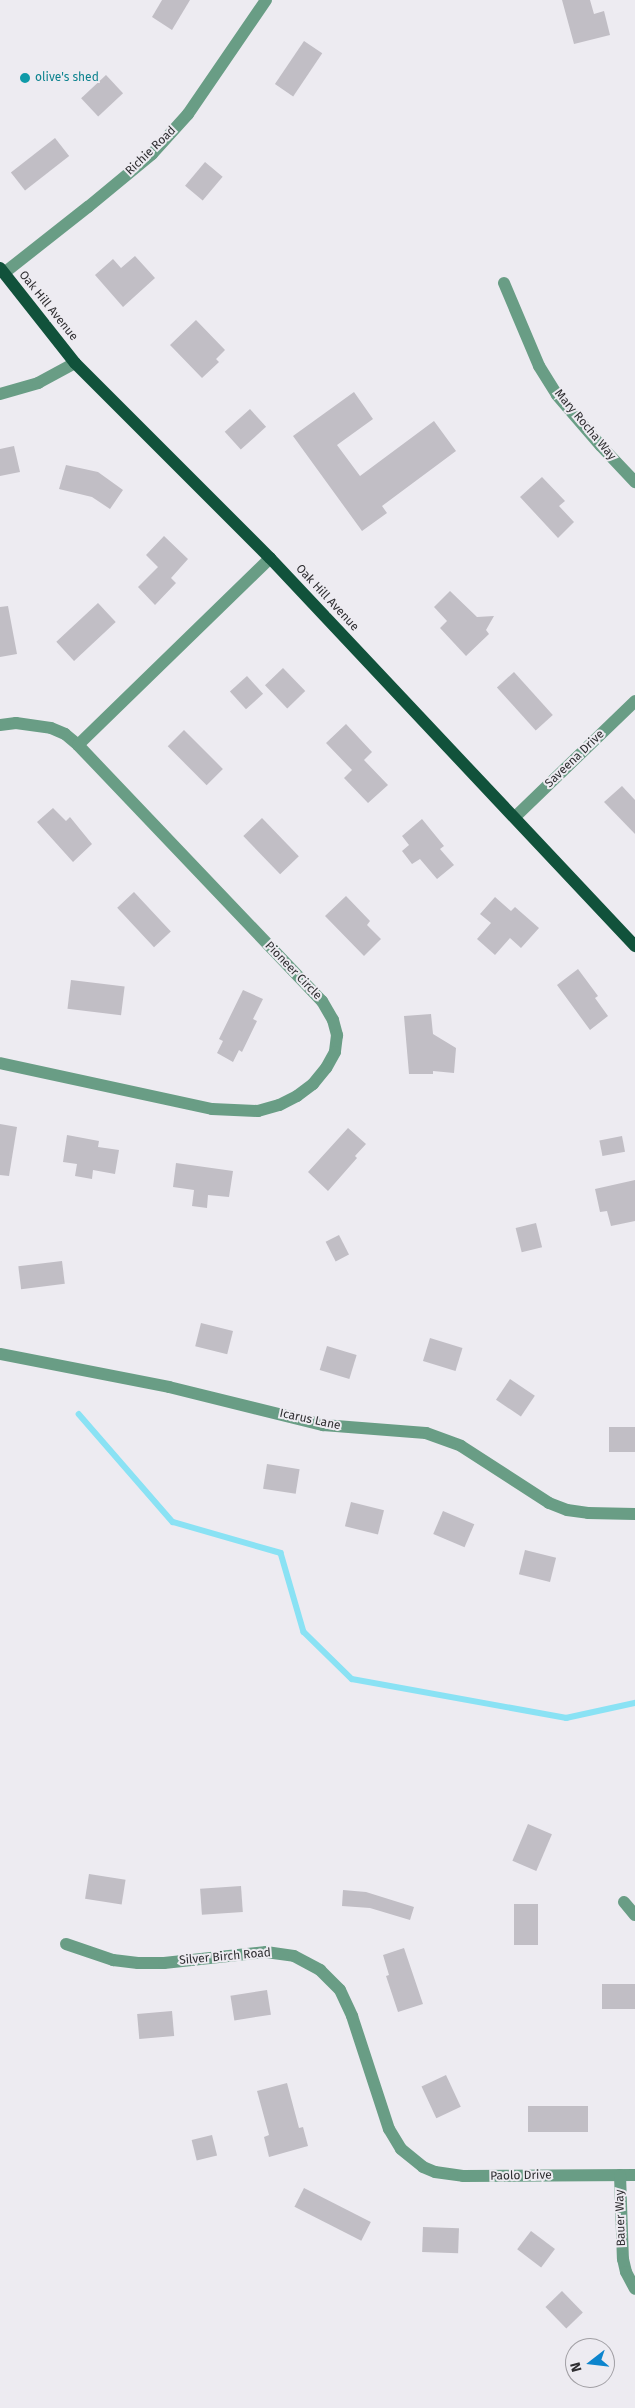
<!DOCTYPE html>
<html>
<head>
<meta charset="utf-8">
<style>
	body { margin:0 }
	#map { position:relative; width:635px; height:2408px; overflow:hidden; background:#edebf1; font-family:"Fira Sans",sans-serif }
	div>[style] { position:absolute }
	.stream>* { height:5.5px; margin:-2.75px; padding:0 2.75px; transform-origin:2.75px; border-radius:2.75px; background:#8ae2f4 }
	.building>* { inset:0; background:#c1bec5; transform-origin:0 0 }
	.minor>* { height:12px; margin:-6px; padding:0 6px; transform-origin:6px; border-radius:6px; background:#699d85 }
	.major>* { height:12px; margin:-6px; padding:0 6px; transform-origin:6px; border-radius:6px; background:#11523b }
	.dots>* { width:14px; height:14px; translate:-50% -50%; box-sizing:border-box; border:2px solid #edebf1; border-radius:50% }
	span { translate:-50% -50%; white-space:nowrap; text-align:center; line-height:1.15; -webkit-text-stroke:4px #edebf1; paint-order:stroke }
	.culture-label { font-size:12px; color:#0d838f }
	.left { translate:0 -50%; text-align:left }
	.street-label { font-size:12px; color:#2f2e31 }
	.north { position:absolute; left:565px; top:2338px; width:50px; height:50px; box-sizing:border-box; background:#edebf1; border:1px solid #a19fa4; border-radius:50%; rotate:254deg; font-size:14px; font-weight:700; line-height:20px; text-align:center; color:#2f2e31 }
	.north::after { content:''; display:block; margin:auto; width:18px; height:22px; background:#0d85cd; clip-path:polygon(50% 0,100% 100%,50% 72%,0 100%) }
</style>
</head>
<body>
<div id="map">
	<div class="stream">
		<div style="left:79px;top:1414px;width:143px;rotate:49deg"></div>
		<div style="left:173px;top:1522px;width:112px;rotate:16deg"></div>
		<div style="left:281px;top:1553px;width:82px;rotate:73.8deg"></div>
		<div style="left:304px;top:1632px;width:67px;rotate:44.4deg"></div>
		<div style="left:352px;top:1679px;width:218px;rotate:10.3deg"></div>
		<div style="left:566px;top:1718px;width:71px;rotate:-12.3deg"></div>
	</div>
	<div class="building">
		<div style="clip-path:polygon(162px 0,190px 0,172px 30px,152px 17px)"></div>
		<div style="clip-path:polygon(562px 0,590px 0,594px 14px,604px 11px,610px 35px,574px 44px)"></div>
		<div style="left:304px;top:41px;width:22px;height:52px;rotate:34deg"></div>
		<div style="left:106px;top:75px;width:25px;height:34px;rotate:47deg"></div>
		<div style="left:55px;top:138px;width:23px;height:56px;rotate:52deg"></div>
		<div style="left:205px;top:162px;width:23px;height:31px;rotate:40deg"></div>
		<div style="clip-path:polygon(135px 256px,155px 278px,123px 307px,95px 275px,113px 259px,121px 268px)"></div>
		<div style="clip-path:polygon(196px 320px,225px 350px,216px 359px,219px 362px,202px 378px,170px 345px)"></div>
		<div style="clip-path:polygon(354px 392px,373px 419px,337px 445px,360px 476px,434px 421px,456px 451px,382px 506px,387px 513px,362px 531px,293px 436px)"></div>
		<div style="left:250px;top:409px;width:24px;height:34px;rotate:48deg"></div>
		<div style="clip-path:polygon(14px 446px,20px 472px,0 476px,0 449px)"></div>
		<div style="clip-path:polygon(66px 465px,98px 472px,123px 490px,110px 509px,92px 497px,59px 489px)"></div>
		<div style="clip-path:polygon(542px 477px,565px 501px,559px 506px,574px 522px,558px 538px,520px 497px)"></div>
		<div style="clip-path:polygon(164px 536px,188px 559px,171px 578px,176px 583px,155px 605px,138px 587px,158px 567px,146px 555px)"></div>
		<div style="clip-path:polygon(450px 591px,477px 617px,494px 616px,486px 630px,489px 634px,466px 656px,440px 628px,447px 621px,434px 607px)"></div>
		<div style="left:98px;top:603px;width:26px;height:57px;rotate:47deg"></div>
		<div style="clip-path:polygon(8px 606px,17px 654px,0 657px,0 607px)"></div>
		<div style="left:283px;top:668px;width:32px;height:25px;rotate:46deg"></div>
		<div style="left:514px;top:672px;width:58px;height:23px;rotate:48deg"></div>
		<div style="left:247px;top:676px;width:24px;height:23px;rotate:48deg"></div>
		<div style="clip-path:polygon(346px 724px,372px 752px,364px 760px,388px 785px,368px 803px,344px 778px,352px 770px,326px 743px)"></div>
		<div style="left:184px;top:730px;width:55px;height:23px;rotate:45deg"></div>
		<div style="clip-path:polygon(622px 786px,635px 800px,635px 834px,604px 802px)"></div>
		<div style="clip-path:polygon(53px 808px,66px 821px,70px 817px,92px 844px,73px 862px,37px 822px)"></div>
		<div style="left:262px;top:818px;width:53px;height:26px;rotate:46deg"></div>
		<div style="clip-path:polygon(422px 819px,444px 846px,440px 849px,454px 865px,437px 879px,420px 859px,412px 864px,402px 851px,409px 845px,402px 836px)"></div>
		<div style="left:134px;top:892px;width:54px;height:23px;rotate:47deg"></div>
		<div style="clip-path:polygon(346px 896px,370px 921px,367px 925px,381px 939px,364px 956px,325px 916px)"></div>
		<div style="clip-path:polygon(495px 897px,511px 911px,515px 907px,539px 928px,521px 948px,510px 938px,495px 955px,477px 939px,491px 923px,480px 914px)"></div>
		<div style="clip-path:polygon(578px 969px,598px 996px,595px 998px,608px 1016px,590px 1030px,557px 985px)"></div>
		<div style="left:71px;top:980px;width:54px;height:29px;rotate:7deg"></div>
		<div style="clip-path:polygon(243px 990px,263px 999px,253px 1019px,257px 1021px,242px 1052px,239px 1050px,233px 1062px,217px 1053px,223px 1041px,219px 1039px)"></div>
		<div style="clip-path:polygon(431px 1014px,433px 1034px,456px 1048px,454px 1073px,433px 1071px,433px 1074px,409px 1074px,404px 1016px)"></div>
		<div style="clip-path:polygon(0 1124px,17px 1127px,9px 1176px,0 1175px)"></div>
		<div style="clip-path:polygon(348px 1128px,366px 1144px,355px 1156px,357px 1158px,328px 1191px,308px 1172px)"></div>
		<div style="clip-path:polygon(67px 1135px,99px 1141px,98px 1147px,119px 1150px,115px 1174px,93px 1170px,92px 1179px,75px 1176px,77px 1164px,63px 1162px)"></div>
		<div style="left:622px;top:1136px;width:16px;height:23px;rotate:79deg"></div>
		<div style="clip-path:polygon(176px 1163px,233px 1171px,229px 1197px,208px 1195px,207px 1208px,192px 1206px,194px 1190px,173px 1187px)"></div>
		<div style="clip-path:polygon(635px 1180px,635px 1221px,611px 1226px,607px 1211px,600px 1212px,595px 1189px)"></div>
		<div style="left:536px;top:1223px;width:25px;height:21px;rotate:76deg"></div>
		<div style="left:339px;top:1235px;width:22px;height:15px;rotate:63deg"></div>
		<div style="left:62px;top:1261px;width:23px;height:44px;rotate:83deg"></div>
		<div style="left:201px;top:1323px;width:33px;height:24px;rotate:14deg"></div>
		<div style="left:430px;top:1338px;width:34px;height:24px;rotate:17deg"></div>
		<div style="left:327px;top:1346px;width:31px;height:25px;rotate:17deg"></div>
		<div style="left:510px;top:1379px;width:30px;height:25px;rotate:34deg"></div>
		<div style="left:635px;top:1427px;width:25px;height:26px;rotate:90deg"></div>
		<div style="left:267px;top:1464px;width:33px;height:25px;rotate:9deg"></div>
		<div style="left:351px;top:1502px;width:34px;height:25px;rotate:14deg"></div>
		<div style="left:443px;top:1511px;width:34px;height:25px;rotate:23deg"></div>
		<div style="left:525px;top:1550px;width:32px;height:25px;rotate:14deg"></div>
		<div style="left:528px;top:1824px;width:26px;height:40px;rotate:23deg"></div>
		<div style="left:89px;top:1874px;width:37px;height:25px;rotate:9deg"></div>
		<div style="left:241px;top:1886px;width:26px;height:41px;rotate:86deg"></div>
		<div style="clip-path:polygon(343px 1890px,366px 1892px,414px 1907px,410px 1920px,370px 1908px,342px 1906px)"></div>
		<div style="left:514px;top:1904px;width:24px;height:41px"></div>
		<div style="clip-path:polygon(404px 1948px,423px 2004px,398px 2012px,386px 1976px,389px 1975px,383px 1955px)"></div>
		<div style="left:635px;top:1984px;width:25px;height:33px;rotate:90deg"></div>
		<div style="left:267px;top:1990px;width:25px;height:37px;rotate:81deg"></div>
		<div style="left:172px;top:2011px;width:25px;height:35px;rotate:85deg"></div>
		<div style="left:446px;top:2075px;width:35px;height:27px;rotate:65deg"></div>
		<div style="clip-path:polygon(287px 2083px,299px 2128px,303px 2127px,308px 2146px,269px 2157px,264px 2137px,269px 2135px,257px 2091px)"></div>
		<div style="left:528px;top:2106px;width:60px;height:26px"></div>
		<div style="left:212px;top:2135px;width:21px;height:21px;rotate:76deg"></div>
		<div style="left:304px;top:2188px;width:75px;height:21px;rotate:27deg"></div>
		<div style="left:423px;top:2227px;width:36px;height:25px;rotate:2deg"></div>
		<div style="left:531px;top:2231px;width:30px;height:23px;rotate:37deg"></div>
		<div style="left:562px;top:2291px;width:30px;height:23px;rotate:46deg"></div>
	</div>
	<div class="minor">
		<div style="left:4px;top:273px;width:107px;rotate:-38.2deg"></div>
		<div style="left:88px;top:207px;width:83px;rotate:-39.6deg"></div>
		<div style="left:152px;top:154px;width:54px;rotate:-48deg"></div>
		<div style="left:188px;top:114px;width:138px;rotate:-55.6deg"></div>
		<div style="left:504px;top:283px;width:90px;rotate:67.1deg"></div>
		<div style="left:539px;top:366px;width:34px;rotate:58deg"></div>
		<div style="left:557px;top:395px;width:67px;rotate:49.2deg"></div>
		<div style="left:601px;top:446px;width:50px;rotate:46.6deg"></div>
		<div style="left:0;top:394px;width:40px;rotate:-16deg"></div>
		<div style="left:38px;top:383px;width:42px;rotate:-28.4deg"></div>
		<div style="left:0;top:725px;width:16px;rotate:-7deg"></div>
		<div style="left:16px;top:723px;width:35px;rotate:8deg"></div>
		<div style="left:51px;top:728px;width:15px;rotate:23deg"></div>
		<div style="left:65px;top:734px;width:17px;rotate:40deg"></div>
		<div style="left:78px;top:745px;width:354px;rotate:46.4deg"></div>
		<div style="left:322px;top:1001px;width:22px;rotate:60deg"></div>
		<div style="left:333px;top:1020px;width:16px;rotate:75deg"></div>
		<div style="left:337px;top:1035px;width:17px;rotate:97deg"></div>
		<div style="left:335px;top:1052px;width:18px;rotate:119deg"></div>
		<div style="left:326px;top:1068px;width:21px;rotate:129deg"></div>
		<div style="left:313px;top:1084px;width:20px;rotate:143deg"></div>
		<div style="left:297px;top:1096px;width:20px;rotate:153deg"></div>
		<div style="left:279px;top:1105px;width:22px;rotate:164deg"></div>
		<div style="left:258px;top:1111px;width:46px;rotate:-177.5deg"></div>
		<div style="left:212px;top:1109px;width:217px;rotate:-167.8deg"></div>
		<div style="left:78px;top:745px;width:268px;rotate:-44.2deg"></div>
		<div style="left:515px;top:817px;width:167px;rotate:-44deg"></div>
		<div style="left:0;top:1354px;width:172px;rotate:11deg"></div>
		<div style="left:169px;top:1387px;width:159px;rotate:13.9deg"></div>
		<div style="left:323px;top:1425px;width:103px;rotate:4.4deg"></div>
		<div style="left:426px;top:1433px;width:37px;rotate:20deg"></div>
		<div style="left:461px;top:1446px;width:105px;rotate:32.9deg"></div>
		<div style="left:549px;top:1503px;width:19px;rotate:21deg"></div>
		<div style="left:567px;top:1510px;width:21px;rotate:8deg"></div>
		<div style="left:588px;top:1513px;width:47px;rotate:1.2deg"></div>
		<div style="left:624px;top:1902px;width:17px;rotate:50deg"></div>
		<div style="left:66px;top:1944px;width:50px;rotate:18.8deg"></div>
		<div style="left:113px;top:1960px;width:25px;rotate:7deg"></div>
		<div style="left:138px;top:1963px;width:26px"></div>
		<div style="left:164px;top:1963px;width:103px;rotate:-6.2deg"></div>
		<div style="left:266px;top:1952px;width:28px;rotate:8deg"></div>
		<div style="left:294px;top:1956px;width:30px;rotate:28deg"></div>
		<div style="left:320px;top:1970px;width:28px;rotate:45deg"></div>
		<div style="left:340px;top:1990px;width:29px;rotate:65deg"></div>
		<div style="left:352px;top:2016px;width:119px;rotate:71.9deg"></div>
		<div style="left:389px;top:2129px;width:23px;rotate:59deg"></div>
		<div style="left:401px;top:2149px;width:28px;rotate:39deg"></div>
		<div style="left:423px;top:2167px;width:13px;rotate:23deg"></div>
		<div style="left:435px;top:2172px;width:28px;rotate:8deg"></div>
		<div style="left:463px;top:2176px;width:172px;rotate:-0.3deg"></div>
		<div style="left:620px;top:2175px;width:84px;rotate:88deg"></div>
		<div style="left:623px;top:2259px;width:13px;rotate:77deg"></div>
		<div style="left:626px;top:2272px;width:19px;rotate:62deg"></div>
	</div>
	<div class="major">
		<div style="left:0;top:268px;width:121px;rotate:51.7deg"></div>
		<div style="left:75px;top:363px;width:276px;rotate:45deg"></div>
		<div style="left:270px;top:558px;width:533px;rotate:46.75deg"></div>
	</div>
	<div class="dots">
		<div style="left:25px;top:78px;background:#0f9aa8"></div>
	</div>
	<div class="culture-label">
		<span class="left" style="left:35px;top:78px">olive's shed</span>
	</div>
	<div class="street-label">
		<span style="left:151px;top:151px;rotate:-44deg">Richie Road</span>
		<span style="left:48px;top:306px;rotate:51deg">Oak Hill Avenue</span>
		<span style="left:585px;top:425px;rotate:50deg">Mary Rocha Way</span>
		<span style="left:327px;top:598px;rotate:47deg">Oak Hill Avenue</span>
		<span style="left:575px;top:759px;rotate:-44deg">Saveena Drive</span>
		<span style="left:293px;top:971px;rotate:46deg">Pioneer Circle</span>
		<span style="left:310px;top:1420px;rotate:12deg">Icarus Lane</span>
		<span style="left:225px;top:1957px;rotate:-5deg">Silver Birch Road</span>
		<span style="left:521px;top:2176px;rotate:-1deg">Paolo Drive</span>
		<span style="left:621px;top:2218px;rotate:-92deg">Bauer Way</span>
	</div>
	<div class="north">N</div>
</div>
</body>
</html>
